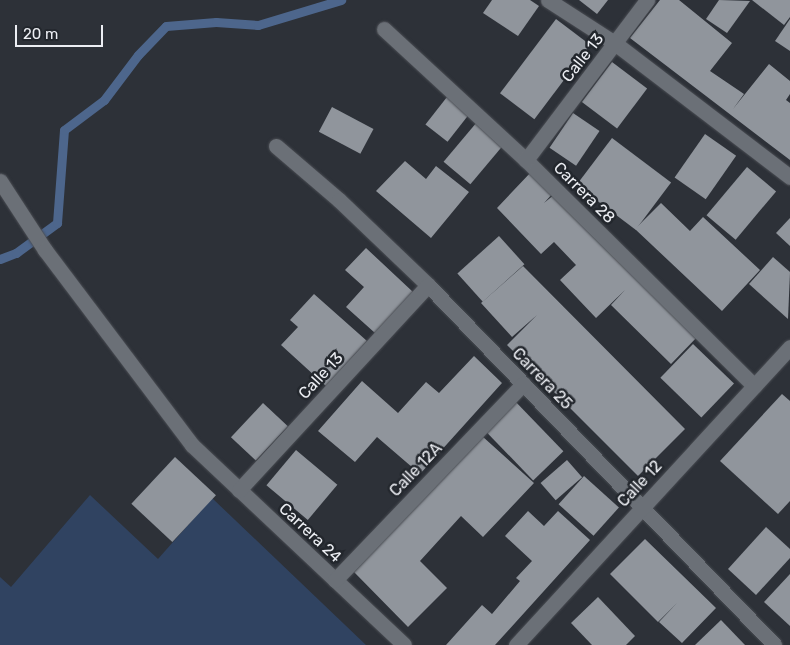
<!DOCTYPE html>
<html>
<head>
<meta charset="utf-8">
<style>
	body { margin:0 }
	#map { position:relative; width:790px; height:645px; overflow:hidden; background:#2d3138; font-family:Rubik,sans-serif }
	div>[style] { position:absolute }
	.green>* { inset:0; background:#304361 }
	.stream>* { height:9px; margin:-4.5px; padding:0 4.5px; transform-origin:4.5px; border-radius:4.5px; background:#4d668c }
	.building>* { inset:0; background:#90959c; transform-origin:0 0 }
	.roads { filter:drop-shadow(0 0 1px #494c52) drop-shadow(0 0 1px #494c52) }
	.street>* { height:15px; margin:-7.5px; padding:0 7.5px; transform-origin:7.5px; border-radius:7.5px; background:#6b7077 }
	span { translate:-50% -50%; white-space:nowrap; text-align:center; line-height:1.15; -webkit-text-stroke:5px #23272d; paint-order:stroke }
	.street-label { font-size:16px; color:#eceef3 }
	.scale { position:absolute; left:15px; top:25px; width:88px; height:22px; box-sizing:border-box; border:2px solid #eceef3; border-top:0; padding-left:6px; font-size:15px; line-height:18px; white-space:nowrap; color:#eceef3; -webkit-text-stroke:4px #23272d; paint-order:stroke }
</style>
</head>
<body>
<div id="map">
	<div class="green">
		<div style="clip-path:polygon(90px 495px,158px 559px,212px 498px,366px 645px,0 645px,0 577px,11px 587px)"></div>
	</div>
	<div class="stream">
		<div style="left:0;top:259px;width:17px;rotate:-21deg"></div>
		<div style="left:16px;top:253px;width:51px;rotate:-36.2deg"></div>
		<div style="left:57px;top:223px;width:93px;rotate:-85.7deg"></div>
		<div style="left:64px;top:130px;width:50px;rotate:-36.9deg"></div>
		<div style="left:104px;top:100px;width:56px;rotate:-52.9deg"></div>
		<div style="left:138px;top:55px;width:40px;rotate:-46deg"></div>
		<div style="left:166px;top:26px;width:50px;rotate:-4.6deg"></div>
		<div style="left:216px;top:22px;width:42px;rotate:4.1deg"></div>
		<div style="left:258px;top:25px;width:87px;rotate:-16.8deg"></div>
	</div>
	<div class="building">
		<div style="clip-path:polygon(492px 0,530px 0,539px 6px,518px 36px,483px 13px)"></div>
		<div style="clip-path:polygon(579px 0,608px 0,597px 14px)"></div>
		<div style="clip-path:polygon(660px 0,679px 0,732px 43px,710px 71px,744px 94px,733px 109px,769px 64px,790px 81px,790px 94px,786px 100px,790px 103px,790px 160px,630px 38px)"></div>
		<div style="clip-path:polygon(719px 0,750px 1px,727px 33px,706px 19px)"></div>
		<div style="clip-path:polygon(752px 0,790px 0,790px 17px,784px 25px)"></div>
		<div style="left:556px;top:19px;width:43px;height:93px;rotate:37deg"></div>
		<div style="clip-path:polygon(790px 19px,790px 51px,775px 41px)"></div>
		<div style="left:612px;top:62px;width:44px;height:50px;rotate:37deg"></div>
		<div style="left:447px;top:97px;width:28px;height:35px;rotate:38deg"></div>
		<div style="left:332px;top:107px;width:47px;height:28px;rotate:28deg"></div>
		<div style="left:573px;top:113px;width:32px;height:42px;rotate:34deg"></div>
		<div style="left:477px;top:122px;width:35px;height:52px;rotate:40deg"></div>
		<div style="left:705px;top:134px;width:38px;height:53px;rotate:35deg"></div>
		<div style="left:612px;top:138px;width:74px;height:59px;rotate:37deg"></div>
		<div style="clip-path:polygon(405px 161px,426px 179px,436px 166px,469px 192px,431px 238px,376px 191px)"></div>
		<div style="left:747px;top:167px;width:38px;height:63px;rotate:40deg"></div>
		<div style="clip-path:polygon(532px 171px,554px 192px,544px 203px,555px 194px,699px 335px,671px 364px,611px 305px,625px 290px,596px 318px,560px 280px,576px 265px,554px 242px,541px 254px,497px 208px)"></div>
		<div style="clip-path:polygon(661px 203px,690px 231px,703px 217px,760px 270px,722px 311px,635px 229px)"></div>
		<div style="clip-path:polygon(790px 218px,790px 246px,776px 233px)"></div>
		<div style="left:499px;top:236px;width:38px;height:56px;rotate:48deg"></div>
		<div style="clip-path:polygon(366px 248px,413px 292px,375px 333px,346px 307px,364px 287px,345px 270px)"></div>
		<div style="clip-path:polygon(773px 257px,790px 272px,788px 319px,749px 284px)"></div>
		<div style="clip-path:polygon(523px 266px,685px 429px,638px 476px,507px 345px,537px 315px,512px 337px,481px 303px)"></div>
		<div style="clip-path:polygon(314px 294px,367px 341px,326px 386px,281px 345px,298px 327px,290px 320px)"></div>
		<div style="left:693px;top:344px;width:57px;height:47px;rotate:44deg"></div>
		<div style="clip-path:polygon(474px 356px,502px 383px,420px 474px,377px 437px,355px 462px,318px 431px,362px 381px,398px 413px,426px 382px,439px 393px)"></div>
		<div style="clip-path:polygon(782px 394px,790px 401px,790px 501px,778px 514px,720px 461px)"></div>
		<div style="left:512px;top:398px;width:74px;height:42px;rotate:46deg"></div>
		<div style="left:263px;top:403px;width:34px;height:47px;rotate:43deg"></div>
		<div style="clip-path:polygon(482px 436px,534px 483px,483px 537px,461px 516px,420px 561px,447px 588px,408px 627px,354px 572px)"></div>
		<div style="left:296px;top:450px;width:54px;height:46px;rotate:40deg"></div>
		<div style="left:175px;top:457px;width:56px;height:64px;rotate:43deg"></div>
		<div style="left:567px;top:460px;width:23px;height:35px;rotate:49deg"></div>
		<div style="left:584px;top:476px;width:47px;height:38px;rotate:42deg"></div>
		<div style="clip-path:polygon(528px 511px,544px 526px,558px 511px,590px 540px,495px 645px,446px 645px,482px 605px,492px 614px,520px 581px,516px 578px,532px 561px,505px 536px)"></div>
		<div style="clip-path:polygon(766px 527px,790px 549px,790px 558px,756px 595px,728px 569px)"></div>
		<div style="clip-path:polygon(645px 539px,716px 608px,682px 643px,659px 622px,677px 603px,658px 622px,610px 574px)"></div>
		<div style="clip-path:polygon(790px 574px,790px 626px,764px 602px)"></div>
		<div style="clip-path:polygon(598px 597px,635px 636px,626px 645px,592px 645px,571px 623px)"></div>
		<div style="clip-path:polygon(721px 620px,745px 645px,695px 645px)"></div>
	</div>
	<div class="roads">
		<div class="street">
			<div style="left:548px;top:0;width:81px;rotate:32.9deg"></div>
			<div style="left:616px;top:44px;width:219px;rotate:37.4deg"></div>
			<div style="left:384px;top:29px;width:193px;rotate:42.7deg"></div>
			<div style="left:526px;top:160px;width:321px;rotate:44.7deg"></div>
			<div style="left:276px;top:146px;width:83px;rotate:40.6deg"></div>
			<div style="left:339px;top:200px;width:123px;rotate:43.7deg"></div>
			<div style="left:428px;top:285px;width:499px;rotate:46.1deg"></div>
			<div style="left:526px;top:160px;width:201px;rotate:-52.9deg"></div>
			<div style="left:0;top:181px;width:82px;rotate:56.9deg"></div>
			<div style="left:45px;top:250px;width:244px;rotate:53deg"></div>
			<div style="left:192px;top:445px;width:291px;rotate:43.3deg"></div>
			<div style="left:239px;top:490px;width:279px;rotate:-47.3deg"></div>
			<div style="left:335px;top:580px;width:272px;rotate:-46.2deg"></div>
			<div style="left:516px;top:645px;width:405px;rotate:-47.4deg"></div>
		</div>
	</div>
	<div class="street-label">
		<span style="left:583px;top:58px;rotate:-52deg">Calle 13</span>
		<span style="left:584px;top:193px;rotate:45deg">Carrera 28</span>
		<span style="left:321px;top:376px;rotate:-47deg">Calle 13</span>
		<span style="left:542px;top:379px;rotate:46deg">Carrera 25</span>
		<span style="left:416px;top:470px;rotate:-46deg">Calle 12A</span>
		<span style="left:640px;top:484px;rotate:-47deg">Calle 12</span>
		<span style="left:310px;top:533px;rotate:43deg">Carrera 24</span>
	</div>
	<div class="scale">20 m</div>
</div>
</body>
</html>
